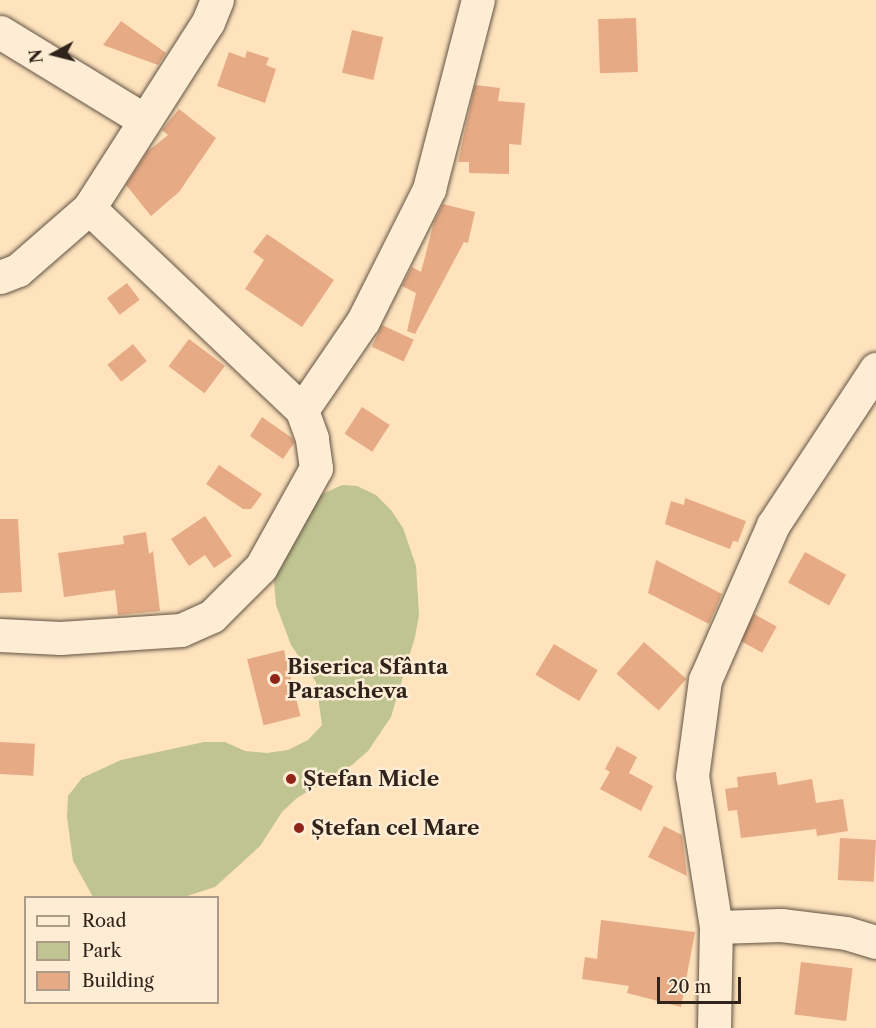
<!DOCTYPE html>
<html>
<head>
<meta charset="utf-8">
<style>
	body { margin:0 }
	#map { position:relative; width:876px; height:1028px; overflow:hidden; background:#fee3bd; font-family:"Libre Caslon Text",serif }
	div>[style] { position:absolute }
	.green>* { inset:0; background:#bfc491 }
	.building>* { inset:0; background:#e6aa85; transform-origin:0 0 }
	.roads { filter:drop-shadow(0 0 2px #635344) drop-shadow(0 0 2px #635344) }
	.minor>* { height:33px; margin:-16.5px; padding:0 16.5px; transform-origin:16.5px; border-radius:16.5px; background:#feedd4 }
	.dots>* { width:16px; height:16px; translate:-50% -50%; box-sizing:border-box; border:3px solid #feedd4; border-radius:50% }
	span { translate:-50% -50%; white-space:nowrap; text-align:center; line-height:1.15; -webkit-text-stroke:5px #feedd4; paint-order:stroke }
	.poi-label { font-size:21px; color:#2f231b; font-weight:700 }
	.left { translate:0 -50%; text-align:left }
	.legend { position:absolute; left:24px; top:896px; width:195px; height:108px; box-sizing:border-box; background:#feedd4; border:2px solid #ab9c8a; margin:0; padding:8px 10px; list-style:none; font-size:18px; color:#2f231b }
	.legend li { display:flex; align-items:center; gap:12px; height:30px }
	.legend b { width:30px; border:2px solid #ab9c8a }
	.north { position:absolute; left:24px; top:24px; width:60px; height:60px; -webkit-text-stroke:4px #feedd4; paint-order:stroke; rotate:263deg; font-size:16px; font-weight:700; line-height:24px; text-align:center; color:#2f231b }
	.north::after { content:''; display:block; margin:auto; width:21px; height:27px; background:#2f231b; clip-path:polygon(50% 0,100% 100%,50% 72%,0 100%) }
	.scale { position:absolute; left:657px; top:977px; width:84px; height:27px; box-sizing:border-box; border:3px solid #2f231b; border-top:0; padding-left:8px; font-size:18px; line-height:21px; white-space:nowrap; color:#2f231b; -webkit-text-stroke:4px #feedd4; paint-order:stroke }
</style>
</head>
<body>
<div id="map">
	<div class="green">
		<div style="clip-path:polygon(342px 485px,357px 486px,376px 495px,391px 510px,403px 528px,416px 566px,419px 615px,415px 637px,391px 717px,368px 751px,352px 765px,297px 798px,282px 812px,260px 846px,215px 887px,181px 898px,93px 897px,73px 861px,67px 817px,68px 796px,82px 778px,121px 760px,204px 742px,225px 742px,245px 751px,267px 753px,288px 750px,308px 740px,322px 725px,316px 682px,291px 645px,276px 605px,273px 570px,316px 497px)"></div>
	</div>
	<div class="building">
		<div style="left:636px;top:18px;width:54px;height:38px;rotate:88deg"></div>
		<div style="clip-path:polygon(121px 21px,166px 53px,158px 65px,103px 45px)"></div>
		<div style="left:352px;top:30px;width:32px;height:44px;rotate:13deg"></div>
		<div style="clip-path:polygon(247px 51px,269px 58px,266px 65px,276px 69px,265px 103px,217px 86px,229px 52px,245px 58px)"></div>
		<div style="clip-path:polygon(475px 85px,500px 88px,498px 101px,525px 103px,521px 145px,509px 144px,509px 174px,469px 173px,469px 162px,458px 162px)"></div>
		<div style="clip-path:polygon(179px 109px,216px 138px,179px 192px,151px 216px,126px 185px,147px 152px,168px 135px,162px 130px)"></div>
		<div style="clip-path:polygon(443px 204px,475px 212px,468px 243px,464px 242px,415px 334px,407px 331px,416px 293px,402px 286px,412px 267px,421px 272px,434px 222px)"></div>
		<div style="clip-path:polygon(267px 234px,334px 280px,302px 327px,245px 289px,264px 260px,253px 252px)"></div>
		<div style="left:127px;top:283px;width:21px;height:25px;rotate:53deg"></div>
		<div style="left:382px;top:325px;width:35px;height:24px;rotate:25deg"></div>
		<div style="left:189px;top:339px;width:45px;height:34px;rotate:37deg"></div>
		<div style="left:133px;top:344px;width:22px;height:33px;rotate:51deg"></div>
		<div style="left:362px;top:407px;width:33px;height:32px;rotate:33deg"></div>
		<div style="clip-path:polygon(262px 417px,292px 438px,294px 443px,283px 459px,250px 436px)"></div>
		<div style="clip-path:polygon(219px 465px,262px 494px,251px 509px,243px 509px,206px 484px)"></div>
		<div style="clip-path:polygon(685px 498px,746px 521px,738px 542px,733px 541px,730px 549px,665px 524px,671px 501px,684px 505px)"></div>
		<div style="clip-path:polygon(205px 516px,232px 556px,214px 568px,205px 555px,189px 566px,171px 539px)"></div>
		<div style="clip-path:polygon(0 519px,18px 519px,22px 592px,0 593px)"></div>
		<div style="clip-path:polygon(146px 532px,149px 554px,153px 551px,160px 611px,118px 615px,115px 590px,64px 597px,58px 553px,124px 544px,123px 536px)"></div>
		<div style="left:805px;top:552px;width:47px;height:35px;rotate:29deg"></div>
		<div style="clip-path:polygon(656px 560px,722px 594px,709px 624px,648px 593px)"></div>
		<div style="left:754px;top:614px;width:26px;height:30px;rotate:29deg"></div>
		<div style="left:644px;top:642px;width:56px;height:42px;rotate:41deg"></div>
		<div style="left:554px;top:644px;width:51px;height:36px;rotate:31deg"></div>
		<div style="left:284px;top:650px;width:68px;height:38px;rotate:76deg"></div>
		<div style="left:0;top:742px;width:35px;height:32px;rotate:3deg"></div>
		<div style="clip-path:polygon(617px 746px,637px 757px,629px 773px,653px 786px,641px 811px,600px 789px,610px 772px,605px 769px)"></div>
		<div style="clip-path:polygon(776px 772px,778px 785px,812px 779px,816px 803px,843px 799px,848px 831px,817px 836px,816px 829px,741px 838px,737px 810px,728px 811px,725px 789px,738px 787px,737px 777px)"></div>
		<div style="clip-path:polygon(664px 826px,682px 835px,687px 876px,648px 857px)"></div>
		<div style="left:840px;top:838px;width:36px;height:42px;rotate:3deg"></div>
		<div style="clip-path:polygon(601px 920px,695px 932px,681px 1007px,627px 993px,629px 986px,582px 979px,585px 957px,597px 959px)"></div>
		<div style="left:801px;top:962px;width:52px;height:53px;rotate:7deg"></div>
	</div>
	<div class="roads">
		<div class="minor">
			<div style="left:0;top:32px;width:169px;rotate:31.4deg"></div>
			<div style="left:89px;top:208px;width:294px;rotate:43.5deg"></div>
			<div style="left:0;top:277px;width:19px;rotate:-21deg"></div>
			<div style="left:18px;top:270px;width:94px;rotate:-41.1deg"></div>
			<div style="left:89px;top:208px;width:221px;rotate:-57.4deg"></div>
			<div style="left:208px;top:22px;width:24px;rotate:-68deg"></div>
			<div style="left:0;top:635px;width:60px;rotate:2.9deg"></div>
			<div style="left:60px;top:638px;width:121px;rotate:-3.8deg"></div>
			<div style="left:181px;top:630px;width:34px;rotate:-24deg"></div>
			<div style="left:212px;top:616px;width:69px;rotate:-45deg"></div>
			<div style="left:261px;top:567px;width:113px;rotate:-60.9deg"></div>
			<div style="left:316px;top:468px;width:30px;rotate:-98deg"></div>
			<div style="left:312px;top:438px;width:30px;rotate:-110deg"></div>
			<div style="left:302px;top:410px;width:108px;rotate:-55.6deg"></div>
			<div style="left:363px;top:321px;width:148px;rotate:-63.4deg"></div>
			<div style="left:429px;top:189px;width:195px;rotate:-75.5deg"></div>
			<div style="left:716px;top:927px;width:65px;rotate:-1.8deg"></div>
			<div style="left:781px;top:925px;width:65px;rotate:7deg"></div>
			<div style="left:846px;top:933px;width:31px;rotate:17deg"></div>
			<div style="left:714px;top:1028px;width:101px;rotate:-88.9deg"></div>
			<div style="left:716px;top:927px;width:153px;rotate:-99deg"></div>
			<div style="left:692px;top:776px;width:97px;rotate:-82.3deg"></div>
			<div style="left:705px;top:680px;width:169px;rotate:-66.3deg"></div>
			<div style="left:773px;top:525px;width:187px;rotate:-56.6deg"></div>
		</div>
	</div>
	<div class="dots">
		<div style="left:275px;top:679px;background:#8f2418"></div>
		<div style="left:291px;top:779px;background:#8f2418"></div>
		<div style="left:299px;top:828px;background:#8f2418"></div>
	</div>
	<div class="poi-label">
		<span class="left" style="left:287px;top:679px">Biserica Sfânta<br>Parascheva</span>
		<span class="left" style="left:303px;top:779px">Ștefan Micle</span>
		<span class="left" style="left:311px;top:828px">Ștefan cel Mare</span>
	</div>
	<ul class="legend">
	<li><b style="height:8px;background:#feedd4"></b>Road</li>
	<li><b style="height:16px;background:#bfc491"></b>Park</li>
	<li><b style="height:16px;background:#e6aa85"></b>Building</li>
	</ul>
	<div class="north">N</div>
	<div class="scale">20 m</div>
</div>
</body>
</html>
